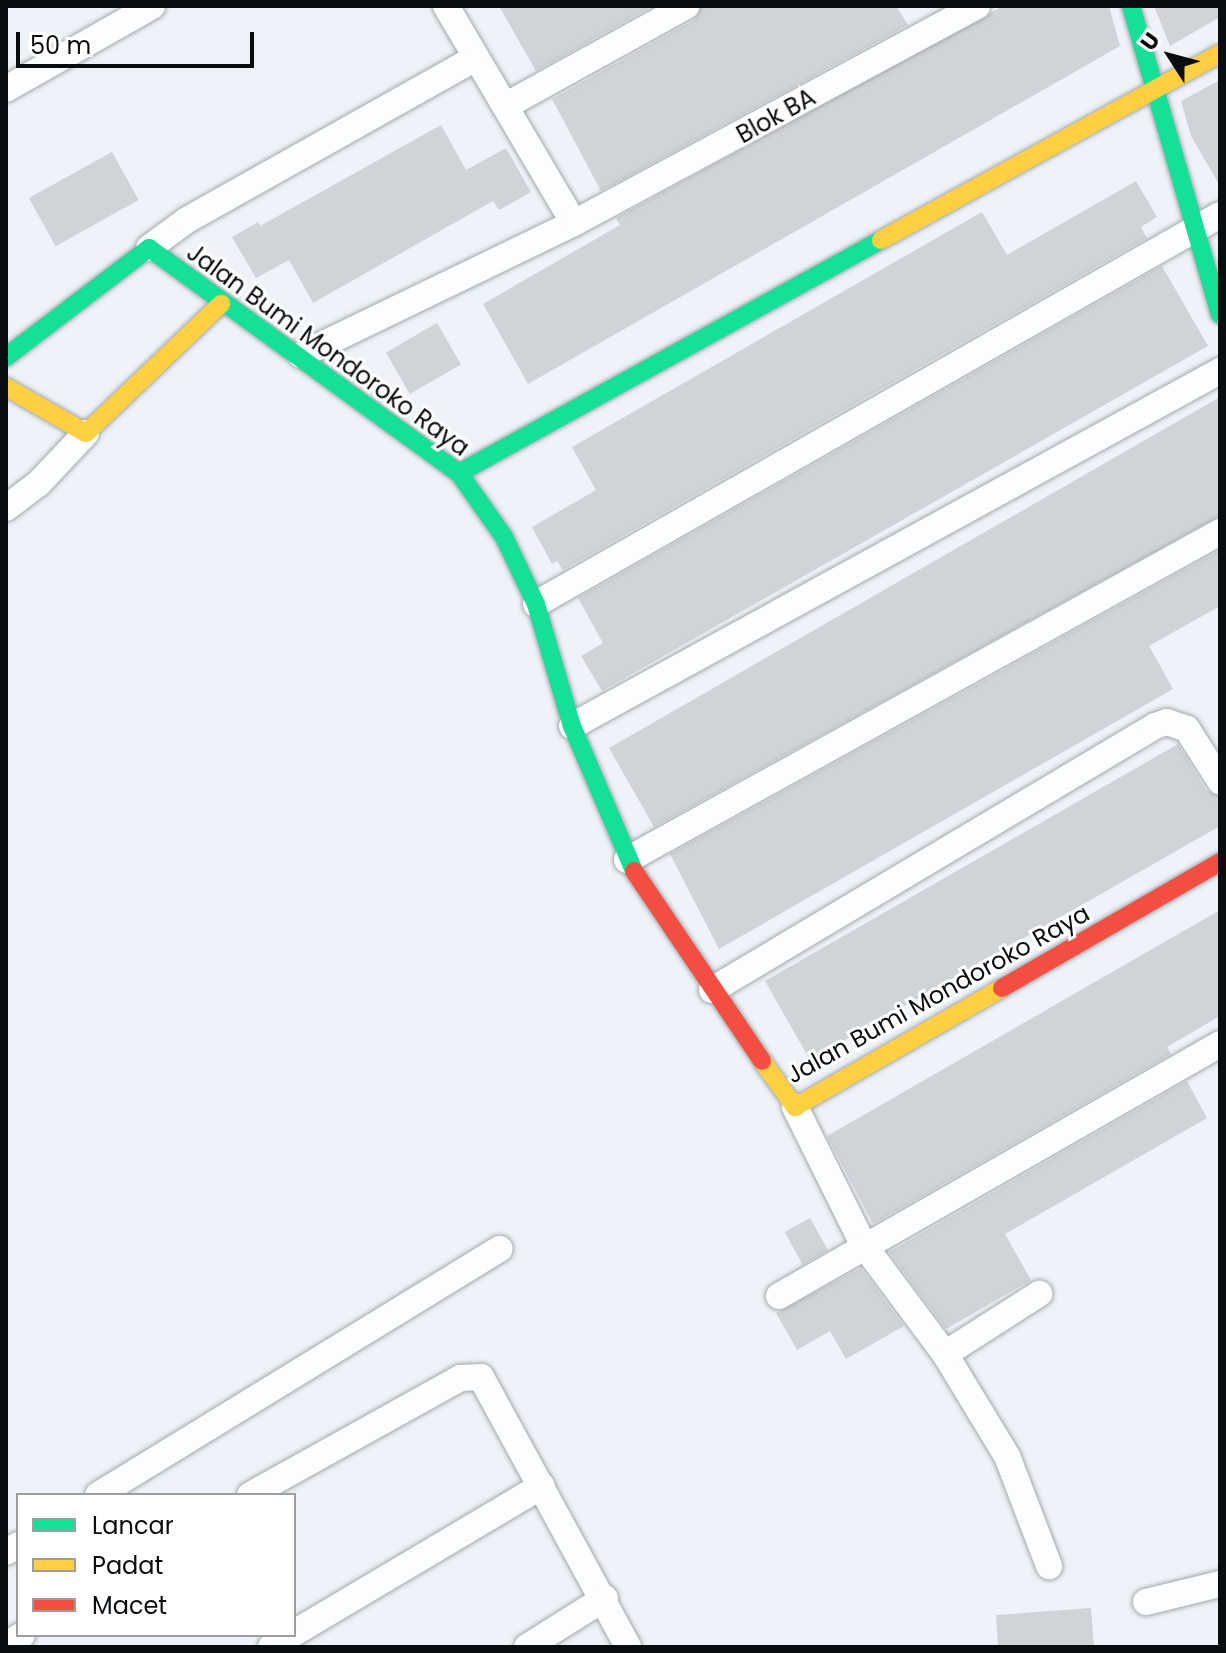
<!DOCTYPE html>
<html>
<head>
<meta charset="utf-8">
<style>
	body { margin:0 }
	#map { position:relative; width:1226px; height:1653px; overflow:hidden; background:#edf3f8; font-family:Poppins,sans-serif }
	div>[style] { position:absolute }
	.building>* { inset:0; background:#cfd4d8; transform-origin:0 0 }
	.roads { filter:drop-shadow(0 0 2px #a3a8ac) drop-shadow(0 0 2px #a3a8ac) }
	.street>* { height:26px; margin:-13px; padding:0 13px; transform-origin:13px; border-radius:13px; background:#fcfdfe }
	.fast>* { height:18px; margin:-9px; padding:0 9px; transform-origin:9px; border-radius:9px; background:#16e098 }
	.slow>* { height:18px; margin:-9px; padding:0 9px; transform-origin:9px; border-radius:9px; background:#ffcf43 }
	.jam>* { height:18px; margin:-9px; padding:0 9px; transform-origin:9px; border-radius:9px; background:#f24e42 }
	span { translate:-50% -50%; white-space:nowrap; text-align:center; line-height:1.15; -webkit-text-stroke:6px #fff; paint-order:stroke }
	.street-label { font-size:24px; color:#0a0d10 }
	.frame { position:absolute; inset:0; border:8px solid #0a0d10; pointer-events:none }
	.legend { position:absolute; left:16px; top:1493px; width:280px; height:144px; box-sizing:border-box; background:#fff; border:2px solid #9d9e9f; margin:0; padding:10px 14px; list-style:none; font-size:24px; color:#0a0d10 }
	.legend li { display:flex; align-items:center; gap:16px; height:40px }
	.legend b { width:40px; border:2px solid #9d9e9f }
	.north { position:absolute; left:1130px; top:16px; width:80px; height:80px; -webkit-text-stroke:6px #fff; paint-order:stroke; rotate:306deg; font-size:22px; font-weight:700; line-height:32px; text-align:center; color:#0a0d10 }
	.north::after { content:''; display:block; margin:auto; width:28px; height:36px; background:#0a0d10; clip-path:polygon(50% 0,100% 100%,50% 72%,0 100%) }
	.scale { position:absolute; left:16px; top:32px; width:238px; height:36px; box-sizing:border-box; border:4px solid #0a0d10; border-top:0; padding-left:10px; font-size:24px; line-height:28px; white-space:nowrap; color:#0a0d10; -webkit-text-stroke:6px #fff; paint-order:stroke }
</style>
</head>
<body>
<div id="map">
	<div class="building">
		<div style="clip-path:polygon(499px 6px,653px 6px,536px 71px)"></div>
		<div style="clip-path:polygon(702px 6px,896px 6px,908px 25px,601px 191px,552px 99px,694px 20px)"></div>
		<div style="clip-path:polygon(1003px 6px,1109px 6px,1120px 46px,528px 384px,483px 304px,620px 225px,616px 218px)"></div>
		<div style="clip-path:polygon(1154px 6px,1220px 6px,1220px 17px,1170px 46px)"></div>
		<div style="clip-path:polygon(1220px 80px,1220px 186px,1191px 136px,1181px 101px)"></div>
		<div style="clip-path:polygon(441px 125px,466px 170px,506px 148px,531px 192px,499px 210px,493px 201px,313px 303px,289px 260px,256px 278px,232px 237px,258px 222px,260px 226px)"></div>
		<div style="left:112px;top:152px;width:55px;height:95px;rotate:61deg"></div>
		<div style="clip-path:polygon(1136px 181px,1157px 217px,1141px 227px,1147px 238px,563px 570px,557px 561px,552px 564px,532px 527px,596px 490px,572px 447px,982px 212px,1007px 255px)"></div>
		<div style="clip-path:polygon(1162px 266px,1208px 346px,602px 691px,581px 656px,603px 643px,578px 598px)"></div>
		<div style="left:437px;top:323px;width:48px;height:59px;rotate:60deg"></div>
		<div style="clip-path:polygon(1220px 397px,1220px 516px,654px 827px,609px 748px)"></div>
		<div style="clip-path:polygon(1220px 550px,1220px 606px,1149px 646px,1173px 689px,719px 949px,670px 854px)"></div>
		<div style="clip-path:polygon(1178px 744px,1206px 790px,1220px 797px,1220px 826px,810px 1060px,765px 981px)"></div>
		<div style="clip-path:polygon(1220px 910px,1220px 1016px,1167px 1047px,1171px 1054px,873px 1224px,827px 1136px)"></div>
		<div style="clip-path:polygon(1187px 1081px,1207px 1118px,1005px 1234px,1031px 1280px,946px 1329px,889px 1252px)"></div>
		<div style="left:810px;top:1218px;width:37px;height:29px;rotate:61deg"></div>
		<div style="clip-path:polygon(861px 1268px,904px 1326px,846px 1359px,830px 1331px,797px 1350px,776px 1313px)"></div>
		<div style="clip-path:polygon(1091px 1608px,1094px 1647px,998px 1647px,996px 1615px)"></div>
	</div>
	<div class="roads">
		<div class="street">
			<div style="left:446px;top:6px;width:252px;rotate:59.5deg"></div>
			<div style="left:6px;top:89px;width:168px;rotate:-29.6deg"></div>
			<div style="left:507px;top:105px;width:205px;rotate:-28.9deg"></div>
			<div style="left:149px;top:248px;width:47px;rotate:-36.4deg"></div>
			<div style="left:187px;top:220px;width:331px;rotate:-29.3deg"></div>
			<div style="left:301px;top:355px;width:303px;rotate:-25.8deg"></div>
			<div style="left:574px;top:223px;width:458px;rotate:-28.3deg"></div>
			<div style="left:6px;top:508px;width:40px;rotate:-37deg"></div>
			<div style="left:38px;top:484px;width:70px;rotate:-46.7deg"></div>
			<div style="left:536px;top:604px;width:787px;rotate:-29.63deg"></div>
			<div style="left:572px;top:726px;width:739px;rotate:-28.72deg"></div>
			<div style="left:627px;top:860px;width:678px;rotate:-28.95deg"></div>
			<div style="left:712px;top:990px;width:516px;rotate:-30.79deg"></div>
			<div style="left:1155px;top:726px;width:13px;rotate:-18deg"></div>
			<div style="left:1167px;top:722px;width:21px;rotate:19deg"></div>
			<div style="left:1187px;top:729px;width:62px;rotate:57.6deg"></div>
			<div style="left:795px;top:1107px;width:153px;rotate:63.6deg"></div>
			<div style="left:863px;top:1244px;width:137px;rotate:53.3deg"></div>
			<div style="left:945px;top:1354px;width:119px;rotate:58.7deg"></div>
			<div style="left:1007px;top:1456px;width:118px;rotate:69.1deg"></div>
			<div style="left:779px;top:1296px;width:508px;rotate:-29.74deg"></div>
			<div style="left:945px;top:1354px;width:112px;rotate:-32.6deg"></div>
			<div style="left:98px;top:1495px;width:471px;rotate:-31.5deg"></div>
			<div style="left:250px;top:1495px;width:240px;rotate:-29.1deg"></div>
			<div style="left:460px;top:1378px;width:21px;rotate:-3deg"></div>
			<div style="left:481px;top:1377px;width:307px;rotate:61.4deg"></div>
			<div style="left:6px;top:1552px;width:14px;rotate:-30deg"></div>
			<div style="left:1146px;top:1602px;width:76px;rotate:-13.7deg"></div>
			<div style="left:294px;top:1633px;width:288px;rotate:-30.7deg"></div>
			<div style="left:6px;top:1645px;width:19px;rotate:-32deg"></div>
			<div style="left:271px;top:1647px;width:23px;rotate:-31deg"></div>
			<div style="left:527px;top:1647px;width:92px;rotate:-32.1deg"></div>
		</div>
		<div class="fast">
			<div style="left:1131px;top:6px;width:321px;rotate:73.9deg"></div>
			<div style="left:6px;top:357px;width:180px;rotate:-37.3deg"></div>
			<div style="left:149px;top:248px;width:383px;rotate:36deg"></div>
			<div style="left:459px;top:473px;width:78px;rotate:54.9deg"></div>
			<div style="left:504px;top:537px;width:74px;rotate:64.5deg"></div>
			<div style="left:536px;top:604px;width:127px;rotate:73.6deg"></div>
			<div style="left:572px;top:726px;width:158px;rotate:66.8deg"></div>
			<div style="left:459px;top:473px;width:482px;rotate:-28.9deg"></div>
		</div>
		<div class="slow">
			<div style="left:881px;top:240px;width:387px;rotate:-28.8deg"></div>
			<div style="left:6px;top:387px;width:92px;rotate:29.9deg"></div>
			<div style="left:86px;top:433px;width:187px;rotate:-43.7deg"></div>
			<div style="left:762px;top:1061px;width:57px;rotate:54.3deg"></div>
			<div style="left:795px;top:1107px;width:239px;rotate:-29.9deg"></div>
		</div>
		<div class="jam">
			<div style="left:634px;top:871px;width:229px;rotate:56deg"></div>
			<div style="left:1002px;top:988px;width:252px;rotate:-30deg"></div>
		</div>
	</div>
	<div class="street-label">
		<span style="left:776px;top:116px;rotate:-29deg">Blok BA</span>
		<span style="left:328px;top:350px;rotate:36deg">Jalan Bumi Mondoroko Raya</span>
		<span style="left:938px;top:994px;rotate:-29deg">Jalan Bumi Mondoroko Raya</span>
	</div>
	<div class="frame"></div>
	<ul class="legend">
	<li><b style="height:10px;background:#16e098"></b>Lancar</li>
	<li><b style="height:10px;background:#ffcf43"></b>Padat</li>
	<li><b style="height:10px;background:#f24e42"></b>Macet</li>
	</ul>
	<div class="north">U</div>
	<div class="scale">50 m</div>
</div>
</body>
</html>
